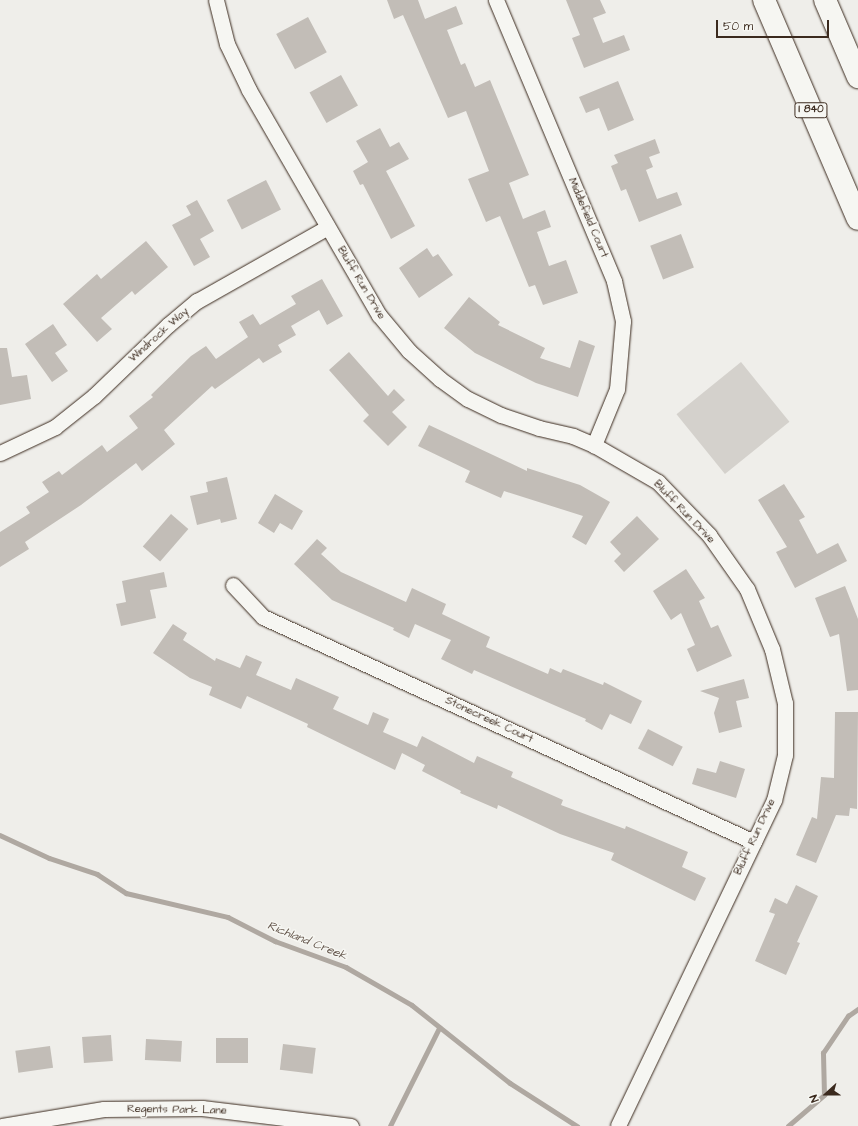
<!DOCTYPE html>
<html>
<head>
<meta charset="utf-8">
<style>
	body { margin:0 }
	#map { position:relative; width:858px; height:1126px; overflow:hidden; background:#efeeea; font-family:"Architects Daughter",sans-serif }
	div>[style] { position:absolute }
	.green>* { inset:0; background:#d4d1cc; transform-origin:0 0 }
	.stream>* { height:4.5px; margin:-2.25px; padding:0 2.25px; transform-origin:2.25px; border-radius:2.25px; background:#afa8a1 }
	.building>* { inset:0; background:#c2bdb7; transform-origin:0 0 }
	.roads { filter:drop-shadow(0 0 1px #3b2a1e) drop-shadow(0 0 1px #3b2a1e) }
	.street>* { height:15px; margin:-7.5px; padding:0 7.5px; transform-origin:7.5px; border-radius:7.5px; background:#f6f6f2 }
	.highway>* { height:22px; margin:-11px; padding:0 11px; transform-origin:11px; border-radius:11px; background:#f6f6f2 }
	span { translate:-50% -50%; white-space:nowrap; text-align:center; line-height:1.15; -webkit-text-stroke:3px #f6f6f2; paint-order:stroke }
	.shield-label span { padding:1px 3px; background:#f6f6f2; border:1px solid; border-radius:3px; -webkit-text-stroke-width:0 }
	.shield-label { font-size:10px; color:#3b2a1e; font-weight:700 }
	.street-label { font-size:11px; color:#3b2a1e }
	.water-label { font-size:12px; color:#64564c; font-style:italic }
	.north { position:absolute; left:806px; top:1074px; width:40px; height:40px; -webkit-text-stroke:3px #f6f6f2; paint-order:stroke; rotate:249deg; font-size:11px; font-weight:700; line-height:16px; text-align:center; color:#3b2a1e }
	.north::after { content:''; display:block; margin:auto; width:14px; height:18px; background:#3b2a1e; clip-path:polygon(50% 0,100% 100%,50% 72%,0 100%) }
	.scale { position:absolute; left:716px; top:20px; width:113px; height:18px; box-sizing:border-box; border:2px solid #3b2a1e; border-top:0; padding-left:5px; font-size:12px; line-height:14px; white-space:nowrap; color:#3b2a1e; -webkit-text-stroke:3px #f6f6f2; paint-order:stroke }
</style>
</head>
<body>
<div id="map">
	<div class="green">
		<div style="left:741px;top:362px;width:77px;height:83px;rotate:51deg"></div>
	</div>
	<div class="stream">
		<div style="left:0;top:835px;width:54px;rotate:25.1deg"></div>
		<div style="left:49px;top:858px;width:51px;rotate:18.4deg"></div>
		<div style="left:97px;top:874px;width:35px;rotate:33deg"></div>
		<div style="left:126px;top:893px;width:105px;rotate:13.2deg"></div>
		<div style="left:228px;top:917px;width:53px;rotate:27.1deg"></div>
		<div style="left:275px;top:941px;width:76px;rotate:20.1deg"></div>
		<div style="left:346px;top:967px;width:76px;rotate:29.9deg"></div>
		<div style="left:412px;top:1005px;width:125px;rotate:38.5deg"></div>
		<div style="left:510px;top:1083px;width:80px;rotate:32.7deg"></div>
		<div style="left:390px;top:1126px;width:110px;rotate:-63.4deg"></div>
		<div style="left:788px;top:1126px;width:48px;rotate:-40.7deg"></div>
		<div style="left:824px;top:1095px;width:42px;rotate:-91.4deg"></div>
		<div style="left:823px;top:1053px;width:45px;rotate:-56deg"></div>
		<div style="left:848px;top:1016px;width:12px;rotate:-35deg"></div>
	</div>
	<div class="building">
		<div style="clip-path:polygon(387px 0,418px 0,425px 19px,456px 6px,463px 24px,447px 30px,461px 65px,465px 63px,475px 87px,490px 80px,529px 175px,509px 183px,523px 219px,545px 210px,551px 227px,537px 232px,549px 266px,566px 260px,578px 293px,543px 305px,535px 285px,529px 287px,500px 216px,486px 222px,468px 179px,489px 171px,466px 111px,448px 118px,403px 15px,394px 19px)"></div>
		<div style="clip-path:polygon(566px 0,600px 0,606px 13px,593px 18px,603px 43px,624px 35px,630px 50px,584px 68px,572px 38px,580px 35px)"></div>
		<div style="left:308px;top:17px;width:40px;height:36px;rotate:62deg"></div>
		<div style="left:341px;top:75px;width:35px;height:36px;rotate:61deg"></div>
		<div style="clip-path:polygon(618px 81px,634px 120px,608px 131px,599px 108px,586px 113px,579px 97px)"></div>
		<div style="clip-path:polygon(380px 128px,390px 147px,399px 142px,409px 159px,386px 171px,415px 226px,391px 239px,363px 184px,360px 185px,353px 171px,368px 162px,356px 141px)"></div>
		<div style="clip-path:polygon(655px 139px,660px 153px,649px 157px,653px 167px,646px 170px,657px 199px,677px 192px,682px 205px,639px 222px,626px 189px,621px 191px,611px 166px,618px 163px,614px 155px)"></div>
		<div style="left:266px;top:180px;width:33px;height:44px;rotate:63deg"></div>
		<div style="clip-path:polygon(197px 200px,214px 231px,200px 239px,210px 257px,194px 266px,172px 225px,191px 215px,186px 206px)"></div>
		<div style="left:681px;top:234px;width:36px;height:33px;rotate:69deg"></div>
		<div style="clip-path:polygon(146px 241px,168px 267px,135px 295px,132px 291px,101px 318px,112px 329px,97px 342px,63px 304px,97px 274px,101px 279px)"></div>
		<div style="clip-path:polygon(427px 248px,433px 257px,438px 254px,453px 275px,419px 298px,399px 268px)"></div>
		<div style="clip-path:polygon(322px 279px,343px 316px,327px 325px,319px 310px,291px 326px,296px 335px,278px 345px,282px 352px,263px 363px,259px 358px,215px 389px,212px 386px,164px 430px,175px 444px,142px 471px,136px 463px,81px 505px,25px 542px,29px 549px,0 567px,0 532px,30px 513px,26px 507px,49px 492px,42px 482px,59px 471px,62px 475px,102px 445px,107px 452px,138px 428px,129px 416px,153px 397px,151px 395px,191px 356px,206px 346px,216px 359px,248px 337px,239px 322px,253px 314px,260px 325px,296px 304px,291px 296px)"></div>
		<div style="clip-path:polygon(469px 297px,500px 322px,498px 325px,545px 348px,540px 358px,570px 368px,579px 340px,595px 346px,578px 397px,536px 383px,475px 353px,444px 328px)"></div>
		<div style="clip-path:polygon(53px 324px,67px 345px,55px 353px,68px 371px,52px 382px,25px 344px)"></div>
		<div style="clip-path:polygon(0 348px,7px 348px,12px 377px,27px 375px,31px 399px,0 405px)"></div>
		<div style="clip-path:polygon(349px 352px,388px 396px,394px 389px,405px 400px,392px 412px,407px 427px,388px 446px,363px 421px,369px 415px,329px 370px)"></div>
		<div style="clip-path:polygon(429px 425px,527px 471px,527px 468px,580px 485px,610px 502px,586px 545px,572px 537px,583px 516px,504px 491px,501px 498px,465px 482px,470px 471px,418px 446px)"></div>
		<div style="clip-path:polygon(227px 477px,237px 519px,221px 523px,220px 519px,197px 525px,190px 496px,208px 492px,206px 482px)"></div>
		<div style="clip-path:polygon(784px 484px,805px 517px,799px 520px,817px 554px,838px 543px,847px 561px,795px 588px,776px 552px,787px 547px,758px 500px)"></div>
		<div style="clip-path:polygon(275px 494px,303px 511px,292px 530px,280px 523px,274px 533px,258px 523px)"></div>
		<div style="left:171px;top:514px;width:23px;height:43px;rotate:41deg"></div>
		<div style="clip-path:polygon(637px 516px,659px 539px,624px 572px,614px 561px,621px 554px,610px 542px)"></div>
		<div style="clip-path:polygon(317px 539px,327px 548px,321px 554px,341px 572px,406px 602px,412px 588px,446px 604px,442px 614px,490px 637px,486px 647px,548px 674px,550px 668px,561px 673px,563px 669px,603px 685px,604px 682px,642px 701px,631px 724px,610px 714px,602px 730px,585px 721px,586px 719px,474px 670px,472px 674px,441px 659px,451px 640px,415px 624px,409px 638px,393px 630px,394px 628px,332px 600px,294px 564px)"></div>
		<div style="clip-path:polygon(686px 569px,705px 598px,699px 601px,711px 628px,718px 625px,732px 656px,697px 672px,687px 649px,695px 645px,681px 613px,671px 620px,653px 591px)"></div>
		<div style="clip-path:polygon(164px 572px,167px 587px,150px 590px,156px 618px,121px 626px,116px 604px,126px 602px,122px 581px)"></div>
		<div style="clip-path:polygon(845px 586px,858px 619px,858px 690px,847px 691px,839px 634px,830px 637px,815px 598px)"></div>
		<div style="clip-path:polygon(173px 624px,187px 633px,183px 640px,215px 661px,216px 658px,240px 668px,246px 655px,262px 662px,256px 675px,291px 690px,296px 678px,339px 697px,333px 709px,368px 725px,373px 712px,389px 719px,383px 732px,417px 747px,422px 736px,474px 763px,477px 756px,513px 772px,511px 777px,563px 800px,561px 805px,625px 829px,626px 826px,688px 852px,682px 867px,706px 878px,695px 901px,611px 860px,614px 853px,560px 834px,498px 805px,497px 809px,460px 793px,461px 791px,422px 771px,425px 765px,402px 753px,395px 770px,307px 727px,308px 724px,247px 696px,241px 709px,209px 695px,212px 687px,190px 678px,153px 653px)"></div>
		<div style="clip-path:polygon(744px 679px,749px 698px,736px 701px,742px 727px,719px 733px,714px 713px,719px 698px,700px 691px)"></div>
		<div style="clip-path:polygon(835px 712px,858px 712px,857px 809px,850px 808px,849px 816px,836px 815px,816px 863px,796px 855px,812px 817px,817px 819px,821px 777px,834px 778px)"></div>
		<div style="left:648px;top:729px;width:39px;height:22px;rotate:27deg"></div>
		<div style="clip-path:polygon(720px 761px,745px 769px,736px 798px,692px 784px,697px 768px,716px 773px)"></div>
		<div style="clip-path:polygon(796px 885px,818px 896px,797px 942px,800px 943px,786px 975px,755px 961px,775px 914px,769px 912px,775px 898px,787px 904px)"></div>
		<div style="left:111px;top:1035px;width:26px;height:29px;rotate:86deg"></div>
		<div style="left:216px;top:1038px;width:32px;height:25px"></div>
		<div style="left:146px;top:1039px;width:36px;height:21px;rotate:3deg"></div>
		<div style="left:283px;top:1044px;width:33px;height:26px;rotate:7deg"></div>
		<div style="left:50px;top:1046px;width:22px;height:35px;rotate:82deg"></div>
	</div>
	<div class="roads">
		<div class="street">
			<div style="left:216px;top:0;width:45px;rotate:76deg"></div>
			<div style="left:227px;top:44px;width:51px;rotate:64.4deg"></div>
			<div style="left:249px;top:90px;width:260px;rotate:60deg"></div>
			<div style="left:379px;top:315px;width:47px;rotate:50.2deg"></div>
			<div style="left:409px;top:351px;width:42px;rotate:42.1deg"></div>
			<div style="left:440px;top:379px;width:34px;rotate:36deg"></div>
			<div style="left:468px;top:399px;width:37px;rotate:26deg"></div>
			<div style="left:501px;top:415px;width:40px;rotate:18.9deg"></div>
			<div style="left:539px;top:428px;width:35px;rotate:13deg"></div>
			<div style="left:573px;top:436px;width:23px;rotate:23deg"></div>
			<div style="left:594px;top:445px;width:74px;rotate:30deg"></div>
			<div style="left:658px;top:482px;width:74px;rotate:46.1deg"></div>
			<div style="left:709px;top:535px;width:66px;rotate:54.9deg"></div>
			<div style="left:747px;top:589px;width:65px;rotate:67.4deg"></div>
			<div style="left:772px;top:649px;width:56px;rotate:76.5deg"></div>
			<div style="left:785px;top:703px;width:52px;rotate:90deg"></div>
			<div style="left:785px;top:755px;width:46px;rotate:103.7deg"></div>
			<div style="left:774px;top:800px;width:361px;rotate:115.6deg"></div>
			<div style="left:496px;top:0;width:305px;rotate:67.2deg"></div>
			<div style="left:614px;top:281px;width:41px;rotate:77.3deg"></div>
			<div style="left:623px;top:321px;width:68px;rotate:95deg"></div>
			<div style="left:617px;top:389px;width:61px;rotate:112.3deg"></div>
			<div style="left:0;top:453px;width:61px;rotate:-25.3deg"></div>
			<div style="left:55px;top:427px;width:50px;rotate:-38.5deg"></div>
			<div style="left:94px;top:396px;width:103px;rotate:-43.8deg"></div>
			<div style="left:168px;top:325px;width:38px;rotate:-40deg"></div>
			<div style="left:197px;top:301px;width:150px;rotate:-29.5deg"></div>
			<div style="left:233px;top:585px;width:44px;rotate:46.8deg"></div>
			<div style="left:263px;top:617px;width:540px;rotate:24.62deg"></div>
			<div style="left:2px;top:1126px;width:103px;rotate:-9.5deg"></div>
			<div style="left:104px;top:1109px;width:98px;rotate:-0.6deg"></div>
			<div style="left:202px;top:1108px;width:150px;rotate:6.9deg"></div>
		</div>
		<div class="highway">
			<div style="left:764px;top:0;width:238px;rotate:66.8deg"></div>
			<div style="left:825px;top:0;width:84px;rotate:66.8deg"></div>
		</div>
	</div>
	<div class="shield-label">
		<span style="left:811px;top:110px">I 840</span>
	</div>
	<div class="street-label">
		<span style="left:588px;top:218px;rotate:67deg">Middlefield Court</span>
		<span style="left:361px;top:283px;rotate:59deg">Bluff Run Drive</span>
		<span style="left:159px;top:335px;rotate:-42deg">Windrock Way</span>
		<span style="left:684px;top:512px;rotate:46deg">Bluff Run Drive</span>
		<span style="left:489px;top:720px;rotate:25deg">Stonecreek Court</span>
		<span style="left:755px;top:837px;rotate:-65deg">Bluff Run Drive</span>
		<span style="left:177px;top:1110px;rotate:1deg">Regents Park Lane</span>
	</div>
	<div class="water-label">
		<span style="left:307px;top:941px;rotate:22deg">Richland Creek</span>
	</div>
	<div class="north">N</div>
	<div class="scale">50 m</div>
</div>
</body>
</html>
